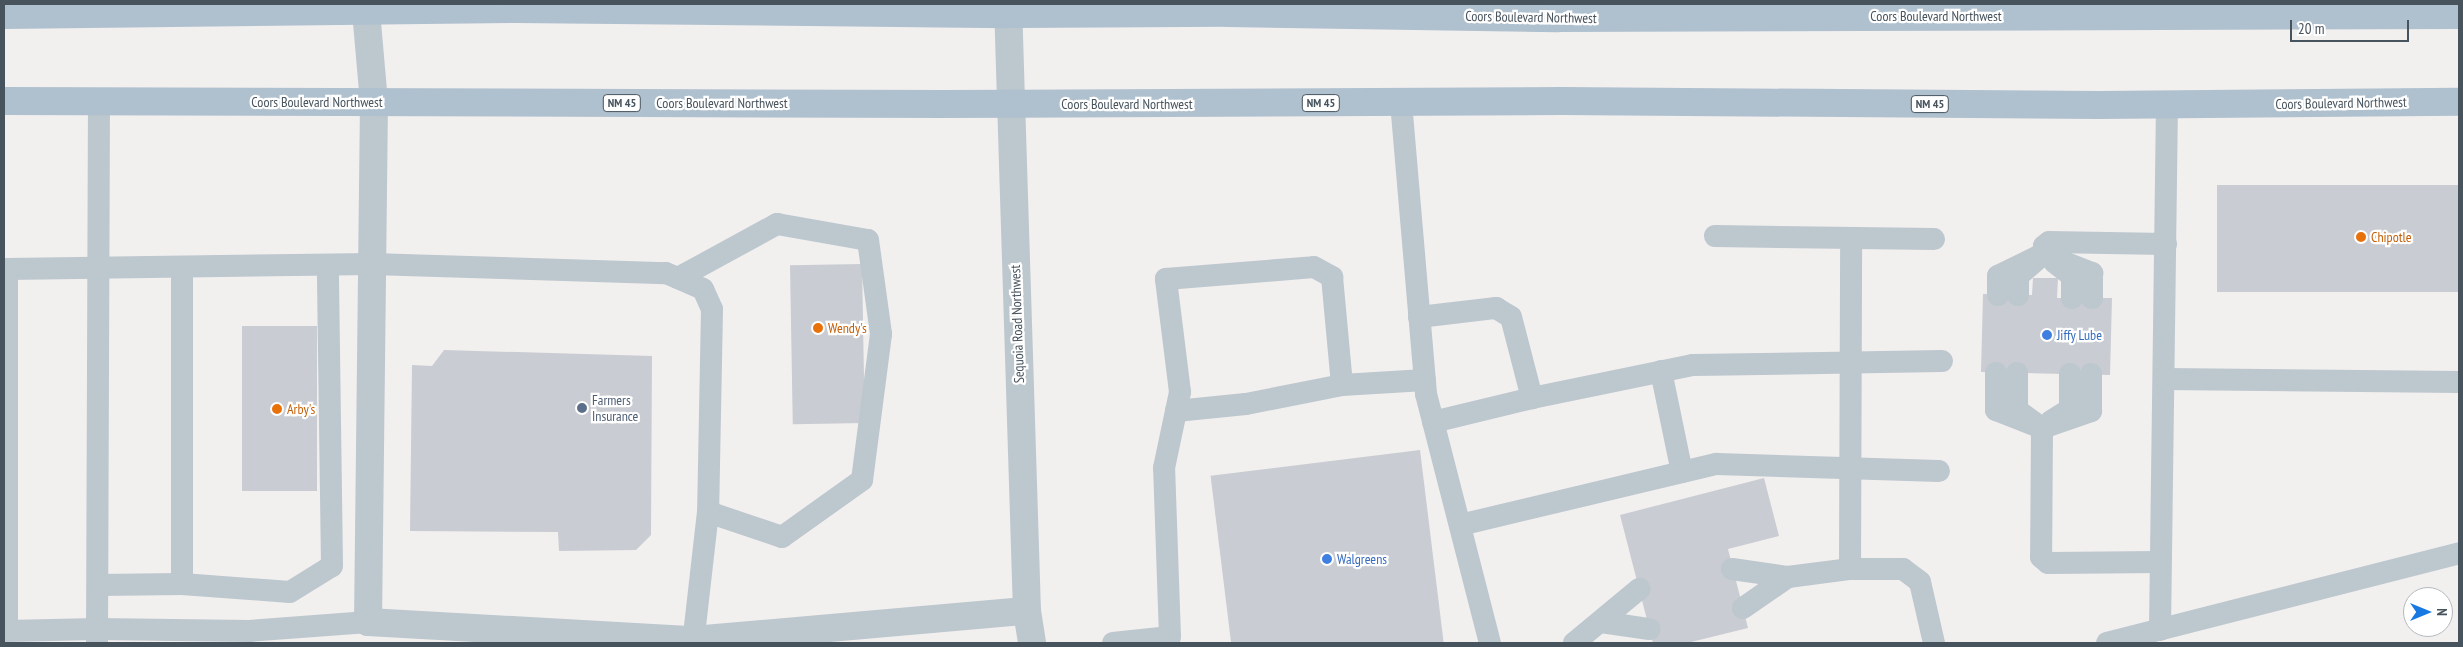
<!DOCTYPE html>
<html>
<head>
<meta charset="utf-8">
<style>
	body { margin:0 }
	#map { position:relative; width:2463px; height:647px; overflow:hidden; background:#f2efef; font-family:"PT Sans Narrow",sans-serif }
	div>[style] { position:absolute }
	.building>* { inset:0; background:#c9ccd2; transform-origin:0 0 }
	.service>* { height:22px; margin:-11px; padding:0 11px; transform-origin:11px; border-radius:11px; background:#bdc7ce }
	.minor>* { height:28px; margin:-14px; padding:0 14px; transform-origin:14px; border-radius:14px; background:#bdc7ce }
	.tertiary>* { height:28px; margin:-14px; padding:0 14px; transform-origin:14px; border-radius:14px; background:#bdc7ce }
	.primary>* { height:28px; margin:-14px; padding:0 14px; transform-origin:14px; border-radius:14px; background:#afc0ce }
	.dots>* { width:14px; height:14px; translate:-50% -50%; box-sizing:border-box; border:2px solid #fff; border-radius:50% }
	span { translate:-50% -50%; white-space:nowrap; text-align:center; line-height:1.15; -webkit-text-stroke:4.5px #fff; paint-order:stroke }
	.shield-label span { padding:1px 4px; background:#fff; border:1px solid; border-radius:4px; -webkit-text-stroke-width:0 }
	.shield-label { font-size:12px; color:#47535d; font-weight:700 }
	.street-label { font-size:14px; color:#47535d }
	.food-label { font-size:14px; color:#c56008 }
	.left { translate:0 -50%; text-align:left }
	.shop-label { font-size:14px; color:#366cbe }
	.service-label { font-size:14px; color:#4e5e75 }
	.frame { position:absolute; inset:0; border:5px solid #47535d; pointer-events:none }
	.north { position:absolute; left:2403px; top:587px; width:50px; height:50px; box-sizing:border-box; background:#fff; border:1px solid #b5babe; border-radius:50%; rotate:90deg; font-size:14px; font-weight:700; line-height:20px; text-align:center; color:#47535d }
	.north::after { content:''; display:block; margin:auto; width:18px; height:22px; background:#1879e3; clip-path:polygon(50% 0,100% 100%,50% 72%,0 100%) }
	.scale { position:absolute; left:2290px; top:20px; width:119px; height:22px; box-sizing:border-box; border:2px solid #47535d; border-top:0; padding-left:6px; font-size:15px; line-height:18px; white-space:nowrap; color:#47535d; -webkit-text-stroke:4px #fff; paint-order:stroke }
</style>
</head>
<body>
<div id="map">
	<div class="building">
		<div style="left:2459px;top:185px;width:107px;height:242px;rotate:90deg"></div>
		<div style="left:862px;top:264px;width:159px;height:72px;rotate:89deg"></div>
		<div style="clip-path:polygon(2033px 278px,2058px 278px,2057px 298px,2112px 298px,2110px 375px,1981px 372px,1983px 294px,2032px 295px)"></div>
		<div style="left:242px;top:326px;width:75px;height:165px"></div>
		<div style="clip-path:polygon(444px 350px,652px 356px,651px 535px,636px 550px,559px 551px,558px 532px,410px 531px,412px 365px,432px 366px)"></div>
		<div style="left:1420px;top:450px;width:194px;height:211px;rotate:83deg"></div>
		<div style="clip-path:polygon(1764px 478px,1779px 536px,1728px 549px,1748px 628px,1687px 643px,1653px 643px,1620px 515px)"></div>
	</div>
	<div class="service">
		<div style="left:1401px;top:102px;width:293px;rotate:85.1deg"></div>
		<div style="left:1426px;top:394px;width:257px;rotate:75.6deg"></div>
		<div style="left:1715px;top:236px;width:219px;rotate:0.8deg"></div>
		<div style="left:2054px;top:262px;width:23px;rotate:38deg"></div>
		<div style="left:2072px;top:276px;width:22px;rotate:90deg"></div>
		<div style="left:678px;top:278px;width:113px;rotate:-28.6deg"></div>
		<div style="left:777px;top:224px;width:92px;rotate:10deg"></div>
		<div style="left:868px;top:240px;width:95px;rotate:82.1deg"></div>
		<div style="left:881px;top:334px;width:147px;rotate:97.4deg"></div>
		<div style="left:862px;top:480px;width:98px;rotate:144.5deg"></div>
		<div style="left:782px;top:537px;width:78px;rotate:-161.3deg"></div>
		<div style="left:1998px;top:295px;width:19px;rotate:-90deg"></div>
		<div style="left:1998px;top:276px;width:50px;rotate:-26.1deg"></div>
		<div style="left:2043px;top:254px;width:53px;rotate:21.2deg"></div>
		<div style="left:2092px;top:273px;width:25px;rotate:90deg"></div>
		<div style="left:2018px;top:295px;width:19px;rotate:-90deg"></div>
		<div style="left:2018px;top:276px;width:33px;rotate:-41deg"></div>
		<div style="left:2043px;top:254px;width:8px;rotate:-83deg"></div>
		<div style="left:2044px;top:246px;width:6px;rotate:-39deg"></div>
		<div style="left:2049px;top:242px;width:117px;rotate:1deg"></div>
		<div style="left:1419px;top:317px;width:78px;rotate:-6.7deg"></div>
		<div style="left:1496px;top:308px;width:17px;rotate:31deg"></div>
		<div style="left:1511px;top:317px;width:84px;rotate:75.5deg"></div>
		<div style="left:1532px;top:398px;width:164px;rotate:-11.6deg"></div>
		<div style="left:1693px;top:365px;width:249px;rotate:-0.9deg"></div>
		<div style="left:1661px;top:371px;width:103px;rotate:78.3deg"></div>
		<div style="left:1996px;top:373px;width:37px;rotate:90deg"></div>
		<div style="left:1996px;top:410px;width:49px;rotate:21.4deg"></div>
		<div style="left:2042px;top:428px;width:52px;rotate:-19.1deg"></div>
		<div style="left:2091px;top:411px;width:37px;rotate:-90deg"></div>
		<div style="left:2017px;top:373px;width:37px;rotate:90deg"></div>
		<div style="left:2017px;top:410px;width:22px;rotate:36deg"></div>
		<div style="left:2164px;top:379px;width:295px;rotate:0.6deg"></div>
		<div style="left:1176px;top:411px;width:70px;rotate:-5.7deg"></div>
		<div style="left:1246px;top:404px;width:98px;rotate:-11.2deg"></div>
		<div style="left:1342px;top:385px;width:83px;rotate:-3.4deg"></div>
		<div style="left:2051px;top:421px;width:22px;rotate:-32deg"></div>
		<div style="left:2070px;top:409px;width:35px;rotate:-90deg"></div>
		<div style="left:1433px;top:422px;width:102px;rotate:-13.6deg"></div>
		<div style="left:2042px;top:428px;width:129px;rotate:90.4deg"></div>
		<div style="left:2041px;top:557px;width:9px;rotate:41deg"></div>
		<div style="left:2048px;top:563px;width:112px;rotate:-0.5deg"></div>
		<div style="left:1460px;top:525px;width:264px;rotate:-13.4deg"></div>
		<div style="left:1717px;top:464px;width:222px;rotate:1.8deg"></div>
		<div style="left:1732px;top:569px;width:57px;rotate:8.1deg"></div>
		<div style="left:1788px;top:577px;width:63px;rotate:-7.4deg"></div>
		<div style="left:1850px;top:569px;width:53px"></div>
		<div style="left:1903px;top:569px;width:21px;rotate:37deg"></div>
		<div style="left:1920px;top:582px;width:63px;rotate:77.1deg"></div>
		<div style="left:1850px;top:569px;width:330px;rotate:-89.8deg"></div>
		<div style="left:182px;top:584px;width:108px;rotate:4.2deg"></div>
		<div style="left:290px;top:592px;width:49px;rotate:-31.8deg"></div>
		<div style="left:332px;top:566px;width:301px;rotate:-90.8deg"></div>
		<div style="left:98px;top:585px;width:84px;rotate:-0.7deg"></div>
		<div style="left:182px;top:584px;width:317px;rotate:-90deg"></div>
		<div style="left:1743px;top:608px;width:55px;rotate:-34.6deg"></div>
		<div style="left:368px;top:622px;width:119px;rotate:175.7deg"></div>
		<div style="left:249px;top:631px;width:152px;rotate:-179.2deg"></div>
		<div style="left:97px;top:629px;width:90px;rotate:178.7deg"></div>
		<div style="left:7px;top:631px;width:362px;rotate:-90deg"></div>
		<div style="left:7px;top:269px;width:365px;rotate:-0.8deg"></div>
		<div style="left:372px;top:264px;width:294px;rotate:1.8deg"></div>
		<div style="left:666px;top:273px;width:40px;rotate:23.4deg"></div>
		<div style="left:703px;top:289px;width:22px;rotate:66deg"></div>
		<div style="left:712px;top:309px;width:203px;rotate:91.1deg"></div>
		<div style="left:708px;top:512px;width:132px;rotate:96.5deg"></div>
		<div style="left:1601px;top:622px;width:49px;rotate:8.3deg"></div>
		<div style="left:2160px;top:630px;width:526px;rotate:-89.24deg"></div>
		<div style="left:97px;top:642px;width:541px;rotate:-89.79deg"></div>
		<div style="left:1113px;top:643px;width:57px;rotate:-6deg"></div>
		<div style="left:1170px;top:637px;width:169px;rotate:-92deg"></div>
		<div style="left:1164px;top:468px;width:78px;rotate:-78.1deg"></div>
		<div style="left:1180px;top:392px;width:114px;rotate:-97.1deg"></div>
		<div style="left:1166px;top:279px;width:148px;rotate:-4.6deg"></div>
		<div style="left:1314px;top:267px;width:21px;rotate:29deg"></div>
		<div style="left:1332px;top:277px;width:108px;rotate:84.7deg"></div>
		<div style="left:1574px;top:643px;width:85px;rotate:-39.7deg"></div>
		<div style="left:2107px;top:643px;width:363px;rotate:-14.3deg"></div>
	</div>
	<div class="minor">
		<div style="left:366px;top:11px;width:91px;rotate:85deg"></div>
		<div style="left:374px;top:102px;width:520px;rotate:90.66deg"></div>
		<div style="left:368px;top:622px;width:325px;rotate:3.2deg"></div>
		<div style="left:693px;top:640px;width:335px;rotate:-5deg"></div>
	</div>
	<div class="tertiary">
		<div style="left:1008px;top:4px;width:607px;rotate:88.21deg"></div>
		<div style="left:1027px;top:611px;width:32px;rotate:81deg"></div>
	</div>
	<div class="primary">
		<div style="left:4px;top:15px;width:512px;rotate:-0.67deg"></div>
		<div style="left:516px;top:9px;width:492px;rotate:0.6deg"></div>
		<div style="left:1008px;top:14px;width:220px;rotate:-0.3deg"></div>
		<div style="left:1228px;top:13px;width:330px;rotate:0.9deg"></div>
		<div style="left:1558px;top:18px;width:901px;rotate:-0.19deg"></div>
		<div style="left:4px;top:101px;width:939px;rotate:0.18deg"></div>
		<div style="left:943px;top:104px;width:619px;rotate:-0.28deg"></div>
		<div style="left:1562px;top:101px;width:537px;rotate:0.43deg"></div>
		<div style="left:2099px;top:105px;width:360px;rotate:-0.5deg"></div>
	</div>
	<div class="dots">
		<div style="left:2361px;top:237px;background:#e8710a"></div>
		<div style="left:818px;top:328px;background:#e8710a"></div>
		<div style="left:2047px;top:335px;background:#3f7fe0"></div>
		<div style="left:582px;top:408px;background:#5c6f8a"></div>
		<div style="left:277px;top:409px;background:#e8710a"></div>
		<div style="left:1327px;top:559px;background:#3f7fe0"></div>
	</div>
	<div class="shield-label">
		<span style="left:622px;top:103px">NM 45</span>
		<span style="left:1321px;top:103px">NM 45</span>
		<span style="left:1930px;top:104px">NM 45</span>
	</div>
	<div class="street-label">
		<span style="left:1936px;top:16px">Coors Boulevard Northwest</span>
		<span style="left:1531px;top:17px;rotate:1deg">Coors Boulevard Northwest</span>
		<span style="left:317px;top:102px">Coors Boulevard Northwest</span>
		<span style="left:722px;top:103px">Coors Boulevard Northwest</span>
		<span style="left:2341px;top:103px;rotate:-1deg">Coors Boulevard Northwest</span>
		<span style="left:1127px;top:104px">Coors Boulevard Northwest</span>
		<span style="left:1017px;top:324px;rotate:-92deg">Sequoia Road Northwest</span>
	</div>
	<div class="food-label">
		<span class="left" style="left:2371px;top:237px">Chipotle</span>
		<span class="left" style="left:828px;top:328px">Wendy's</span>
		<span class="left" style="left:287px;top:409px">Arby's</span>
	</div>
	<div class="shop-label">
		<span class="left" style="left:2057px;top:335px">Jiffy Lube</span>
		<span class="left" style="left:1337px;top:559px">Walgreens</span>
	</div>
	<div class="service-label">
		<span class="left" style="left:592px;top:408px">Farmers<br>Insurance</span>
	</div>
	<div class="frame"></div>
	<div class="north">N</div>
	<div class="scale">20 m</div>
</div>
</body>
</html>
